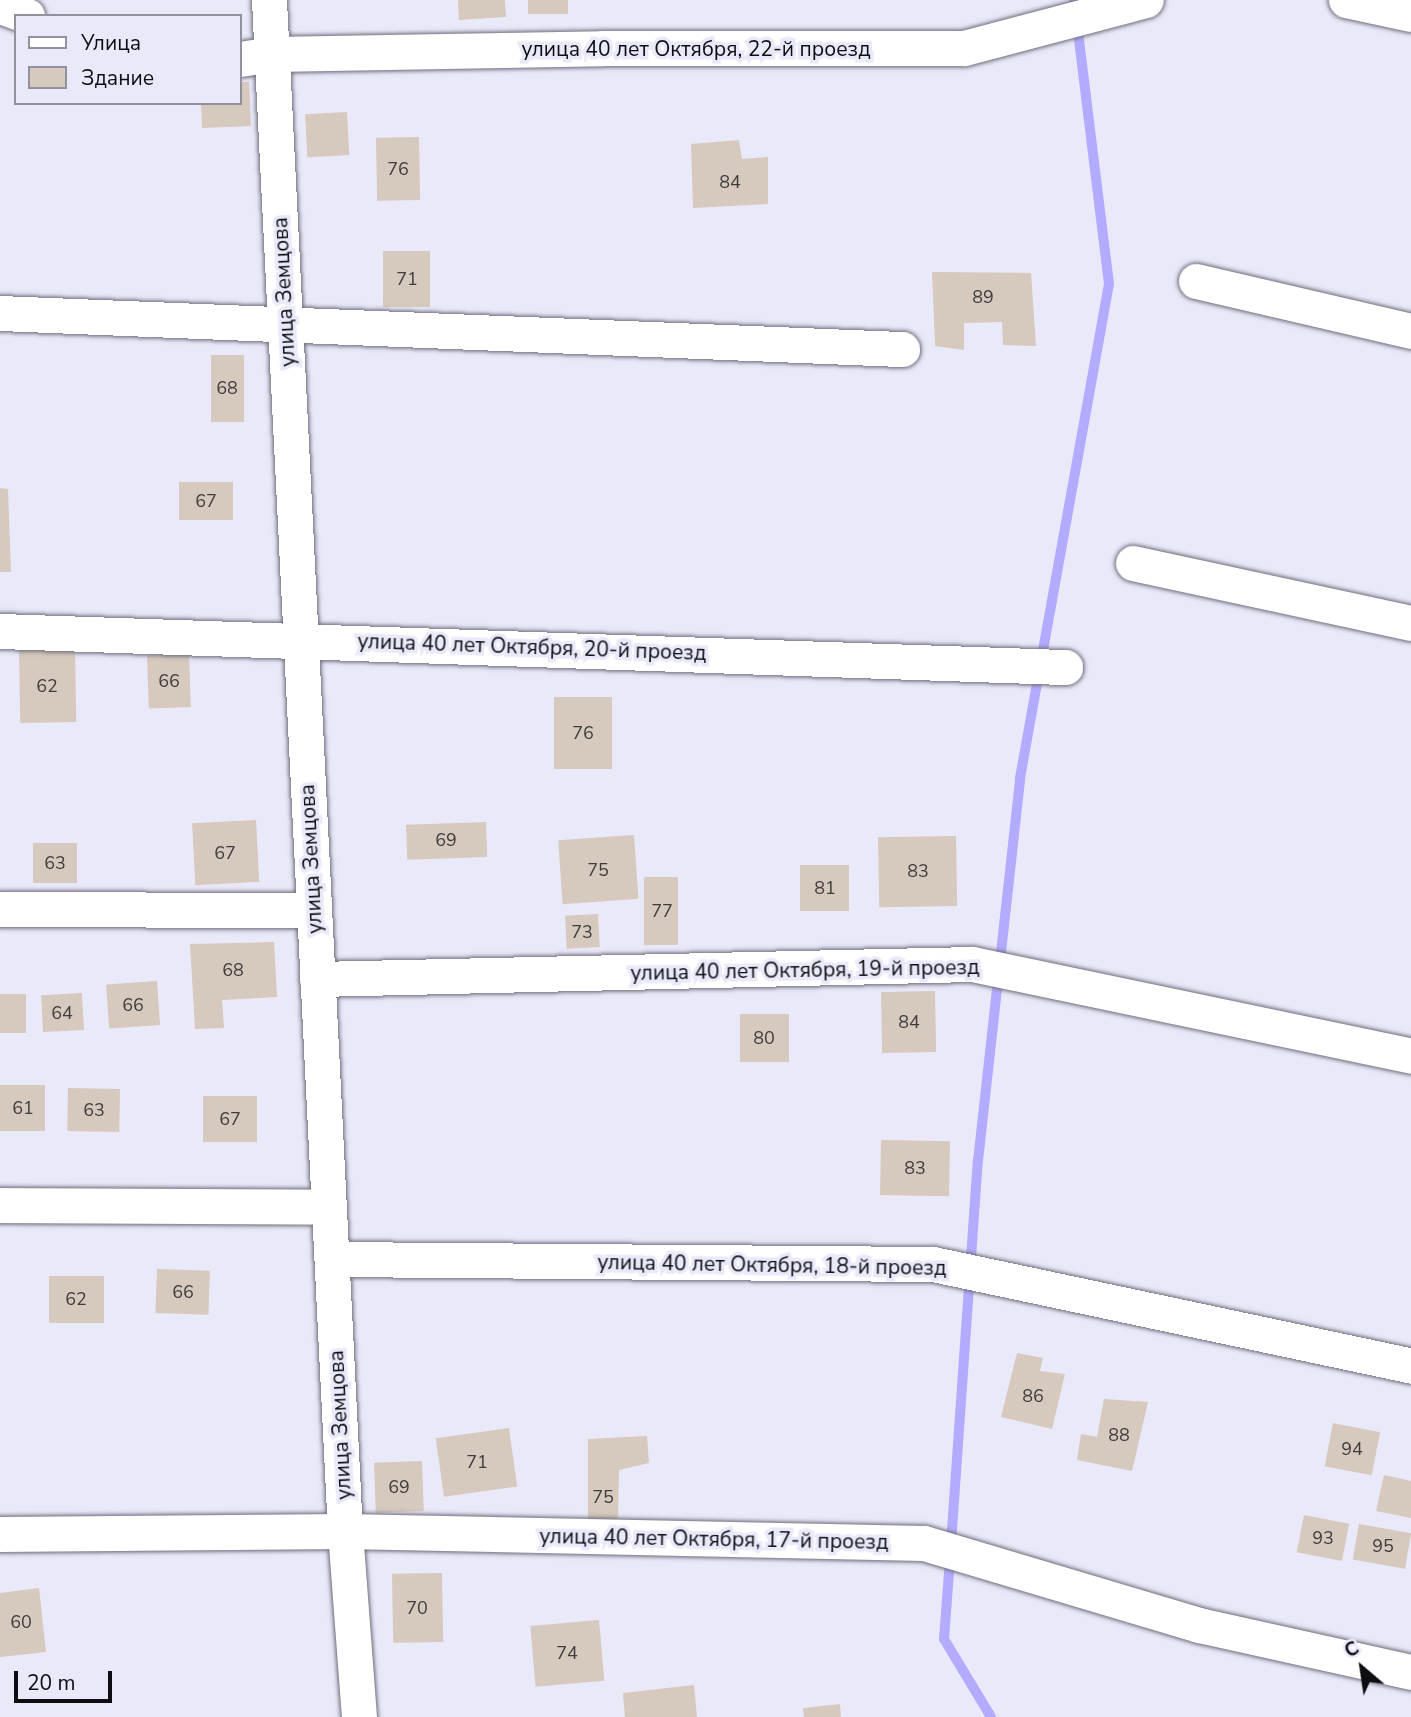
<!DOCTYPE html>
<html>
<head>
<meta charset="utf-8">
<style>
	body { margin:0 }
	#map { position:relative; width:1411px; height:1717px; overflow:hidden; background:#eae9fa; font-family:"Nunito Sans",sans-serif }
	div>[style] { position:absolute }
	.stream>* { height:10px; margin:-5px; padding:0 5px; transform-origin:5px; border-radius:5px; background:#b3acfe }
	.building>* { inset:0; background:#d6c9bd; transform-origin:0 0 }
	.roads { filter:drop-shadow(0 0 2px #6e6e7c) drop-shadow(0 0 2px #6e6e7c) }
	.minor>* { height:35px; margin:-17.5px; padding:0 17.5px; transform-origin:17.5px; border-radius:17.5px; background:#fff }
	span { translate:-50% -50%; white-space:nowrap; text-align:center; line-height:1.15; -webkit-text-stroke:7px #eae9fa; paint-order:stroke }
	.number-label { font-size:18px; color:#3f3c3d }
	.number-label span { -webkit-text-stroke-width:0 }
	.street-label { font-size:21px; color:#0d0d12 }
	.legend { position:absolute; left:14px; top:14px; width:228px; height:91px; box-sizing:border-box; background:#eae9fa; border:2px solid #92919d; margin:0; padding:9px 12px; list-style:none; font-size:21px; color:#0d0d12 }
	.legend li { display:flex; align-items:center; gap:14px; height:35px }
	.legend b { width:35px; border:2px solid #92919d }
	.north { position:absolute; left:1327px; top:1633px; width:70px; height:70px; -webkit-text-stroke:5px #eae9fa; paint-order:stroke; rotate:331deg; font-size:19px; font-weight:700; line-height:28px; text-align:center; color:#0d0d12 }
	.north::after { content:''; display:block; margin:auto; width:24px; height:32px; background:#0d0d12; clip-path:polygon(50% 0,100% 100%,50% 72%,0 100%) }
	.scale { position:absolute; left:14px; top:1671px; width:98px; height:32px; box-sizing:border-box; border:4px solid #0d0d12; border-top:0; padding-left:9px; font-size:21px; line-height:24px; white-space:nowrap; color:#0d0d12; -webkit-text-stroke:5px #eae9fa; paint-order:stroke }
</style>
</head>
<body>
<div id="map">
	<div class="stream">
		<div style="left:951px;top:1544px;width:384px;rotate:-86deg"></div>
		<div style="left:978px;top:1161px;width:385px;rotate:-83.7deg"></div>
		<div style="left:1020px;top:778px;width:502px;rotate:-79.79deg"></div>
		<div style="left:1109px;top:284px;width:286px;rotate:-97deg"></div>
		<div style="left:950px;top:1559px;width:80px;rotate:94.3deg"></div>
		<div style="left:944px;top:1639px;width:91px;rotate:58.9deg"></div>
	</div>
	<div class="building">
		<div style="clip-path:polygon(458px 0,505px 0,506px 17px,459px 20px)"></div>
		<div style="left:528px;top:0;width:40px;height:14px"></div>
		<div style="clip-path:polygon(240px 82px,249px 82px,251px 126px,202px 128px,201px 103px,240px 103px)"></div>
		<div style="left:347px;top:112px;width:43px;height:42px;rotate:87deg"></div>
		<div style="left:419px;top:137px;width:63px;height:43px;rotate:89deg"></div>
		<div style="clip-path:polygon(739px 140px,742px 159px,768px 157px,768px 204px,693px 208px,691px 144px)"></div>
		<div style="left:430px;top:251px;width:56px;height:47px;rotate:90deg"></div>
		<div style="clip-path:polygon(932px 272px,1031px 273px,1036px 346px,1003px 345px,1002px 322px,964px 323px,964px 350px,935px 346px)"></div>
		<div style="left:211px;top:355px;width:33px;height:67px"></div>
		<div style="left:179px;top:482px;width:54px;height:38px"></div>
		<div style="clip-path:polygon(0 488px,8px 489px,11px 572px,0 572px)"></div>
		<div style="left:75px;top:649px;width:73px;height:56px;rotate:89deg"></div>
		<div style="left:189px;top:654px;width:53px;height:42px;rotate:88deg"></div>
		<div style="left:554px;top:697px;width:58px;height:72px"></div>
		<div style="left:256px;top:820px;width:62px;height:64px;rotate:87deg"></div>
		<div style="left:486px;top:822px;width:35px;height:80px;rotate:88deg"></div>
		<div style="left:634px;top:835px;width:64px;height:76px;rotate:86deg"></div>
		<div style="left:956px;top:836px;width:70px;height:78px;rotate:89deg"></div>
		<div style="left:33px;top:843px;width:44px;height:40px"></div>
		<div style="left:800px;top:865px;width:49px;height:46px"></div>
		<div style="left:644px;top:877px;width:34px;height:68px"></div>
		<div style="left:598px;top:914px;width:33px;height:33px;rotate:87deg"></div>
		<div style="clip-path:polygon(274px 942px,277px 997px,222px 1000px,224px 1028px,195px 1029px,190px 944px)"></div>
		<div style="left:157px;top:981px;width:44px;height:51px;rotate:86deg"></div>
		<div style="left:935px;top:991px;width:61px;height:54px;rotate:89deg"></div>
		<div style="left:82px;top:993px;width:37px;height:41px;rotate:87deg"></div>
		<div style="left:0;top:994px;width:26px;height:39px"></div>
		<div style="left:740px;top:1014px;width:49px;height:48px"></div>
		<div style="left:0;top:1085px;width:45px;height:46px"></div>
		<div style="left:68px;top:1088px;width:52px;height:43px;rotate:1deg"></div>
		<div style="left:203px;top:1096px;width:54px;height:46px"></div>
		<div style="left:881px;top:1140px;width:69px;height:55px;rotate:1deg"></div>
		<div style="left:157px;top:1269px;width:53px;height:44px;rotate:2deg"></div>
		<div style="left:49px;top:1276px;width:55px;height:47px"></div>
		<div style="clip-path:polygon(1017px 1353px,1043px 1358px,1040px 1371px,1065px 1374px,1052px 1429px,1001px 1417px)"></div>
		<div style="clip-path:polygon(1104px 1399px,1148px 1402px,1132px 1471px,1077px 1460px,1081px 1434px,1097px 1437px)"></div>
		<div style="left:1333px;top:1423px;width:48px;height:44px;rotate:11deg"></div>
		<div style="left:509px;top:1428px;width:59px;height:74px;rotate:82deg"></div>
		<div style="clip-path:polygon(647px 1436px,649px 1463px,619px 1470px,618px 1524px,588px 1525px,588px 1439px)"></div>
		<div style="left:422px;top:1461px;width:50px;height:48px;rotate:88deg"></div>
		<div style="clip-path:polygon(1384px 1475px,1411px 1481px,1411px 1518px,1376px 1511px)"></div>
		<div style="left:1304px;top:1515px;width:46px;height:38px;rotate:11deg"></div>
		<div style="left:1359px;top:1524px;width:53px;height:36px;rotate:10deg"></div>
		<div style="left:442px;top:1573px;width:69px;height:50px;rotate:89deg"></div>
		<div style="clip-path:polygon(39px 1588px,46px 1652px,0 1657px,0 1593px)"></div>
		<div style="left:599px;top:1620px;width:61px;height:69px;rotate:85deg"></div>
		<div style="clip-path:polygon(694px 1685px,697px 1717px,625px 1717px,623px 1693px)"></div>
		<div style="clip-path:polygon(840px 1704px,841px 1717px,804px 1717px,803px 1708px)"></div>
	</div>
	<div class="roads">
		<div class="minor">
			<div style="left:269px;top:0;width:1533px;rotate:87.16deg"></div>
			<div style="left:345px;top:1531px;width:187px;rotate:85.7deg"></div>
			<div style="left:1346px;top:0;width:66px;rotate:12.2deg"></div>
			<div style="left:0;top:6px;width:29px;rotate:20deg"></div>
			<div style="left:240px;top:59px;width:32px;rotate:-9deg"></div>
			<div style="left:272px;top:54px;width:331px;rotate:-1deg"></div>
			<div style="left:603px;top:48px;width:361px"></div>
			<div style="left:964px;top:48px;width:188px;rotate:-14.8deg"></div>
			<div style="left:1196px;top:281px;width:221px;rotate:13.1deg"></div>
			<div style="left:0;top:313px;width:903px;rotate:2.29deg"></div>
			<div style="left:1133px;top:563px;width:284px;rotate:12.2deg"></div>
			<div style="left:0;top:631px;width:1066px;rotate:1.94deg"></div>
			<div style="left:0;top:909px;width:313px;rotate:0.2deg"></div>
			<div style="left:317px;top:979px;width:655px;rotate:-1.31deg"></div>
			<div style="left:972px;top:964px;width:449px;rotate:11.8deg"></div>
			<div style="left:0;top:1205px;width:329px;rotate:0.3deg"></div>
			<div style="left:332px;top:1259px;width:601px;rotate:0.48deg"></div>
			<div style="left:933px;top:1264px;width:489px;rotate:12deg"></div>
			<div style="left:0;top:1534px;width:345px;rotate:-0.5deg"></div>
			<div style="left:345px;top:1531px;width:579px;rotate:1.19deg"></div>
			<div style="left:924px;top:1543px;width:287px;rotate:16.6deg"></div>
			<div style="left:1199px;top:1625px;width:217px;rotate:12.5deg"></div>
		</div>
	</div>
	<div class="number-label">
		<span style="left:398px;top:169px">76</span>
		<span style="left:730px;top:182px">84</span>
		<span style="left:407px;top:279px">71</span>
		<span style="left:983px;top:297px">89</span>
		<span style="left:227px;top:388px">68</span>
		<span style="left:206px;top:501px">67</span>
		<span style="left:169px;top:681px">66</span>
		<span style="left:47px;top:686px">62</span>
		<span style="left:583px;top:733px">76</span>
		<span style="left:446px;top:840px">69</span>
		<span style="left:225px;top:853px">67</span>
		<span style="left:55px;top:863px">63</span>
		<span style="left:598px;top:870px">75</span>
		<span style="left:918px;top:871px">83</span>
		<span style="left:825px;top:888px">81</span>
		<span style="left:662px;top:911px">77</span>
		<span style="left:582px;top:932px">73</span>
		<span style="left:233px;top:970px">68</span>
		<span style="left:133px;top:1005px">66</span>
		<span style="left:62px;top:1013px">64</span>
		<span style="left:909px;top:1022px">84</span>
		<span style="left:764px;top:1038px">80</span>
		<span style="left:23px;top:1108px">61</span>
		<span style="left:94px;top:1110px">63</span>
		<span style="left:230px;top:1119px">67</span>
		<span style="left:915px;top:1168px">83</span>
		<span style="left:183px;top:1292px">66</span>
		<span style="left:76px;top:1299px">62</span>
		<span style="left:1033px;top:1396px">86</span>
		<span style="left:1119px;top:1435px">88</span>
		<span style="left:1352px;top:1449px">94</span>
		<span style="left:477px;top:1462px">71</span>
		<span style="left:399px;top:1487px">69</span>
		<span style="left:603px;top:1497px">75</span>
		<span style="left:1323px;top:1538px">93</span>
		<span style="left:1383px;top:1546px">95</span>
		<span style="left:417px;top:1608px">70</span>
		<span style="left:21px;top:1622px">60</span>
		<span style="left:567px;top:1653px">74</span>
	</div>
	<div class="street-label">
		<span style="left:696px;top:49px">улица 40 лет Октября, 22-й проезд</span>
		<span style="left:284px;top:292px;rotate:-93deg">улица Земцова</span>
		<span style="left:532px;top:647px;rotate:2deg">улица 40 лет Октября, 20-й проезд</span>
		<span style="left:311px;top:859px;rotate:-93deg">улица Земцова</span>
		<span style="left:805px;top:970px;rotate:-1deg">улица 40 лет Октября, 19-й проезд</span>
		<span style="left:772px;top:1265px;rotate:1deg">улица 40 лет Октября, 18-й проезд</span>
		<span style="left:340px;top:1425px;rotate:-93deg">улица Земцова</span>
		<span style="left:714px;top:1539px;rotate:1deg">улица 40 лет Октября, 17-й проезд</span>
	</div>
	<ul class="legend">
	<li><b style="height:9px;background:#fff"></b>Улица</li>
	<li><b style="height:19px;background:#d6c9bd"></b>Здание</li>
	</ul>
	<div class="north">С</div>
	<div class="scale">20 m</div>
</div>
</body>
</html>
